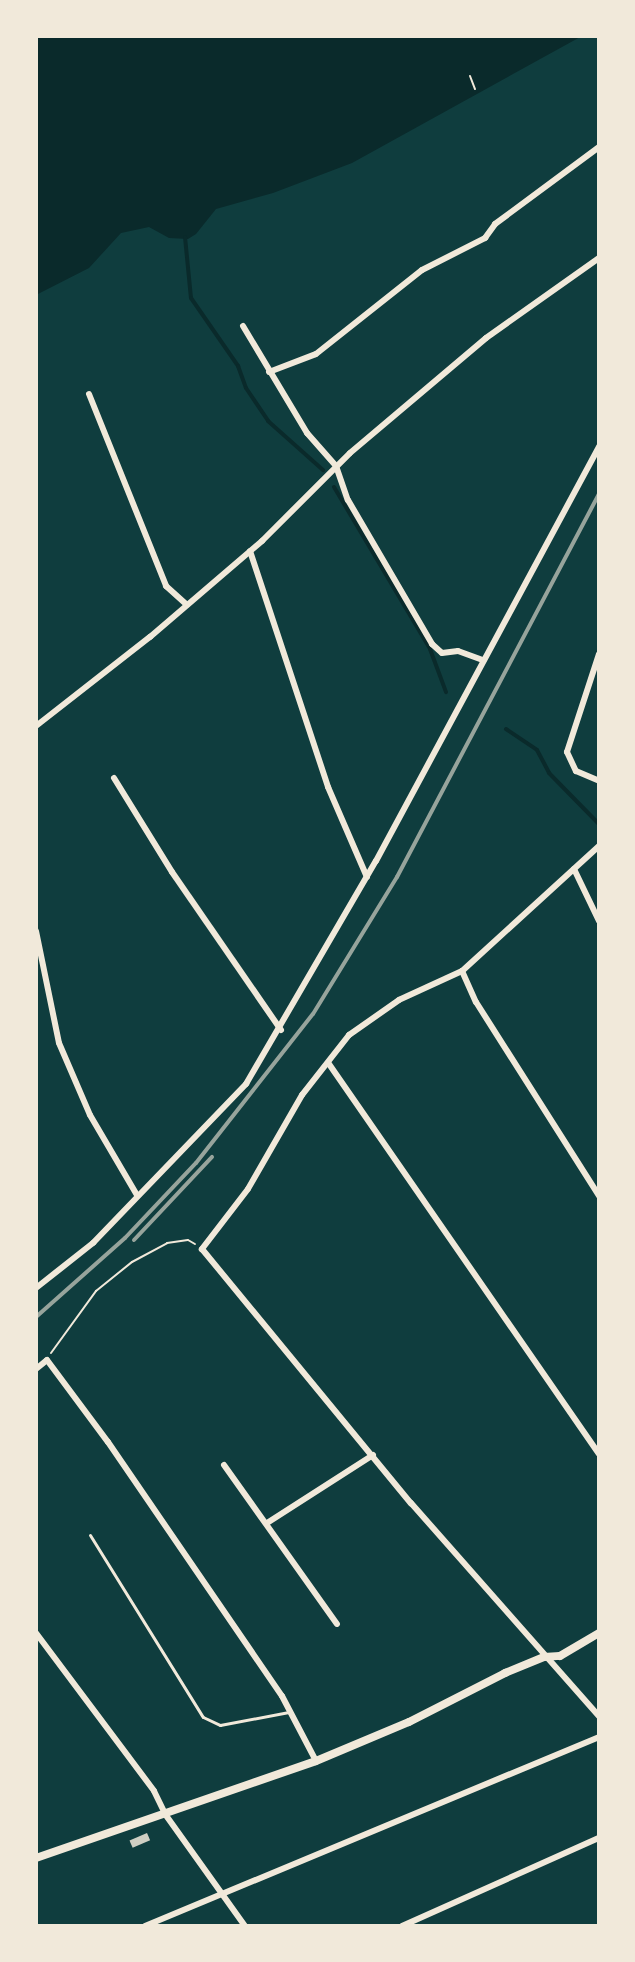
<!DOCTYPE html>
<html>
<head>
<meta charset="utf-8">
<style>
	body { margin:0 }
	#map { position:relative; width:635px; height:1962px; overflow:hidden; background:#0f3d3e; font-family:"Fira Sans",sans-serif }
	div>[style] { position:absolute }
	.water>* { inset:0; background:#0a2a2b }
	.stream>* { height:4px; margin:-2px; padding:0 2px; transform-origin:2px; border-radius:2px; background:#0a2a2b }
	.building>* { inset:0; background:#cfcfc3; transform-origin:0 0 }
	.path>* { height:2px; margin:-1px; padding:0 1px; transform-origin:1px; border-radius:1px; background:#f1e9da }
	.service>* { height:3px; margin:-1.5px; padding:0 1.5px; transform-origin:1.5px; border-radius:1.5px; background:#f1e9da }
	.minor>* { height:6px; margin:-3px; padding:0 3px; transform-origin:3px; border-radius:3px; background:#f1e9da }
	.tertiary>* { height:8px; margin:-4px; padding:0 4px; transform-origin:4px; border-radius:4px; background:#f1e9da }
	.rail>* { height:4px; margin:-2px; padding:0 2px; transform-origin:2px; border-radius:2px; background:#97a49c }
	span { translate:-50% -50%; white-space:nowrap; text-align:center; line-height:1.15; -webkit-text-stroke:6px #f1e9da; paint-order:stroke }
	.frame { position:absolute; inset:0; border:38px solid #f1e9da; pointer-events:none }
</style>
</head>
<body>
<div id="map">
	<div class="water">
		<div style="clip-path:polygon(36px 36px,582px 36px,352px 163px,273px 193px,216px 209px,196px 234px,188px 239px,169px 238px,149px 227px,121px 233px,89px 268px,36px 295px)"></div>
	</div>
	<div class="stream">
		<div style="left:185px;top:237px;width:61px;rotate:84.4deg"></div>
		<div style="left:191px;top:298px;width:83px;rotate:55.3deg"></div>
		<div style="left:238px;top:366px;width:23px;rotate:70deg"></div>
		<div style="left:246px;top:388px;width:40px;rotate:56deg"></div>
		<div style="left:268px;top:421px;width:74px;rotate:41.7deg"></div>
		<div style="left:334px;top:487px;width:188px;rotate:59.3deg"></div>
		<div style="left:430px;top:649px;width:46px;rotate:69.6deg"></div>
		<div style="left:506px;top:729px;width:37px;rotate:34deg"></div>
		<div style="left:537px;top:750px;width:26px;rotate:62deg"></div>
		<div style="left:549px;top:773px;width:71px;rotate:45.6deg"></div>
	</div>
	<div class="building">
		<div style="left:147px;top:1833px;width:8px;height:19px;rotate:67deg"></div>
	</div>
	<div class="path">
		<div style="left:470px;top:76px;width:14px;rotate:69deg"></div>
		<div style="left:51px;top:1353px;width:77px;rotate:-54deg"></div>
		<div style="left:96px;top:1291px;width:46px;rotate:-38.9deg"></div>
		<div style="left:132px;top:1262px;width:40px;rotate:-28deg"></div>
		<div style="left:167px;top:1243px;width:21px;rotate:-8deg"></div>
		<div style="left:188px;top:1240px;width:8px;rotate:30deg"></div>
	</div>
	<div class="service">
		<div style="left:90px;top:1535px;width:214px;rotate:58.2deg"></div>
		<div style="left:203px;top:1717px;width:19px;rotate:25deg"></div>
		<div style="left:220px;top:1725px;width:70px;rotate:-10.7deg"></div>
	</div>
	<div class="minor">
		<div style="left:243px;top:326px;width:125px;rotate:59.1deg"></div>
		<div style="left:307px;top:433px;width:44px;rotate:48.7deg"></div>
		<div style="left:336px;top:466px;width:36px;rotate:71deg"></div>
		<div style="left:348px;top:500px;width:167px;rotate:59.7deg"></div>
		<div style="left:432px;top:644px;width:13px;rotate:42deg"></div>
		<div style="left:442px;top:653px;width:16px;rotate:-7deg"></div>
		<div style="left:458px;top:651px;width:27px;rotate:20deg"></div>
		<div style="left:269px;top:372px;width:50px;rotate:-21deg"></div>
		<div style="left:316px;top:354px;width:135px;rotate:-38.4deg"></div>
		<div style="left:422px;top:270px;width:71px;rotate:-26.9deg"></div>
		<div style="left:485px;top:238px;width:17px;rotate:-54deg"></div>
		<div style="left:495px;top:224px;width:129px;rotate:-36.5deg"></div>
		<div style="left:89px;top:394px;width:207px;rotate:68.1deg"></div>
		<div style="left:166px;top:586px;width:28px;rotate:42deg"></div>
		<div style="left:250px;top:551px;width:249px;rotate:71.7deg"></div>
		<div style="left:328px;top:787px;width:98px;rotate:66.6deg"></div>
		<div style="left:599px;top:654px;width:103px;rotate:108.1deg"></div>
		<div style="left:567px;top:752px;width:21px;rotate:65deg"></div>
		<div style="left:576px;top:771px;width:25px;rotate:23deg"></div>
		<div style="left:36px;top:726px;width:145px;rotate:-38deg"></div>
		<div style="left:150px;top:637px;width:148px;rotate:-40.6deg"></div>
		<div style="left:262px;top:541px;width:124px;rotate:-45deg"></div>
		<div style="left:350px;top:453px;width:178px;rotate:-40.2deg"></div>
		<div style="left:486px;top:338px;width:138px;rotate:-35.3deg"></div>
		<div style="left:114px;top:778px;width:110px;rotate:58.3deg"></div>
		<div style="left:172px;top:872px;width:192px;rotate:55.4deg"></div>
		<div style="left:599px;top:846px;width:185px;rotate:137.6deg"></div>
		<div style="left:462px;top:971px;width:69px;rotate:155.3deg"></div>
		<div style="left:399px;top:1000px;width:61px;rotate:145deg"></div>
		<div style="left:349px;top:1035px;width:76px;rotate:128.1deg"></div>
		<div style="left:302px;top:1095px;width:108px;rotate:119.9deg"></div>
		<div style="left:248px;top:1189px;width:76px;rotate:127.5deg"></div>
		<div style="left:202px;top:1249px;width:329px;rotate:50.6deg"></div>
		<div style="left:411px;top:1503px;width:284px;rotate:48.6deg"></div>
		<div style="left:574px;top:869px;width:58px;rotate:64.3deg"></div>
		<div style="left:36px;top:931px;width:114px;rotate:78.4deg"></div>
		<div style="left:59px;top:1043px;width:78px;rotate:66.7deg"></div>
		<div style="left:90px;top:1115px;width:93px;rotate:59.6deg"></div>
		<div style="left:462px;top:971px;width:34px;rotate:66deg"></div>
		<div style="left:476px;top:1002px;width:230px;rotate:57.6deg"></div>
		<div style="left:329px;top:1064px;width:474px;rotate:55.3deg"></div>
		<div style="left:36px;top:1288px;width:73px;rotate:-38.3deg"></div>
		<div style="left:93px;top:1243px;width:221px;rotate:-46.1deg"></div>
		<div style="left:246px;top:1084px;width:258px;rotate:-59.8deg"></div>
		<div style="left:376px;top:861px;width:471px;rotate:-61.7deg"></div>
		<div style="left:36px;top:1369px;width:14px;rotate:-39deg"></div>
		<div style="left:47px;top:1360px;width:102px;rotate:53.4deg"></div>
		<div style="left:108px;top:1442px;width:308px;rotate:55.6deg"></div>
		<div style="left:282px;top:1696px;width:73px;rotate:62.4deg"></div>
		<div style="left:224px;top:1465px;width:195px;rotate:54.6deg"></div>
		<div style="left:267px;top:1523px;width:126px;rotate:-32.7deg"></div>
		<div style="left:36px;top:1633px;width:197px;rotate:53.2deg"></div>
		<div style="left:154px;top:1791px;width:25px;rotate:64deg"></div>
		<div style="left:165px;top:1814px;width:138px;rotate:54.5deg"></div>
		<div style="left:145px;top:1926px;width:492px;rotate:-22.6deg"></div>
		<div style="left:402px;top:1926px;width:216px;rotate:-24.1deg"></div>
	</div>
	<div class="tertiary">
		<div style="left:36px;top:1858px;width:296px;rotate:-19.1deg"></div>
		<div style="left:316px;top:1761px;width:101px;rotate:-22.8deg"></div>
		<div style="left:409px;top:1722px;width:108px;rotate:-27deg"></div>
		<div style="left:505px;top:1673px;width:42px;rotate:-22.3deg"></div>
		<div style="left:544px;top:1657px;width:16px;rotate:-4deg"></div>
		<div style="left:560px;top:1656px;width:45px;rotate:-30.5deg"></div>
	</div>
	<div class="rail">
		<div style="left:134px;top:1240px;width:114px;rotate:-46.8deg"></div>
		<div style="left:36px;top:1317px;width:119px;rotate:-41.6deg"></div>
		<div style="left:125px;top:1238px;width:103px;rotate:-46.6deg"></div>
		<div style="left:196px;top:1163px;width:189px;rotate:-51.9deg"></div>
		<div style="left:313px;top:1014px;width:161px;rotate:-58.5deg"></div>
		<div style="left:397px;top:877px;width:433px;rotate:-62.2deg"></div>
	</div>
	<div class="frame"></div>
</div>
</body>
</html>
